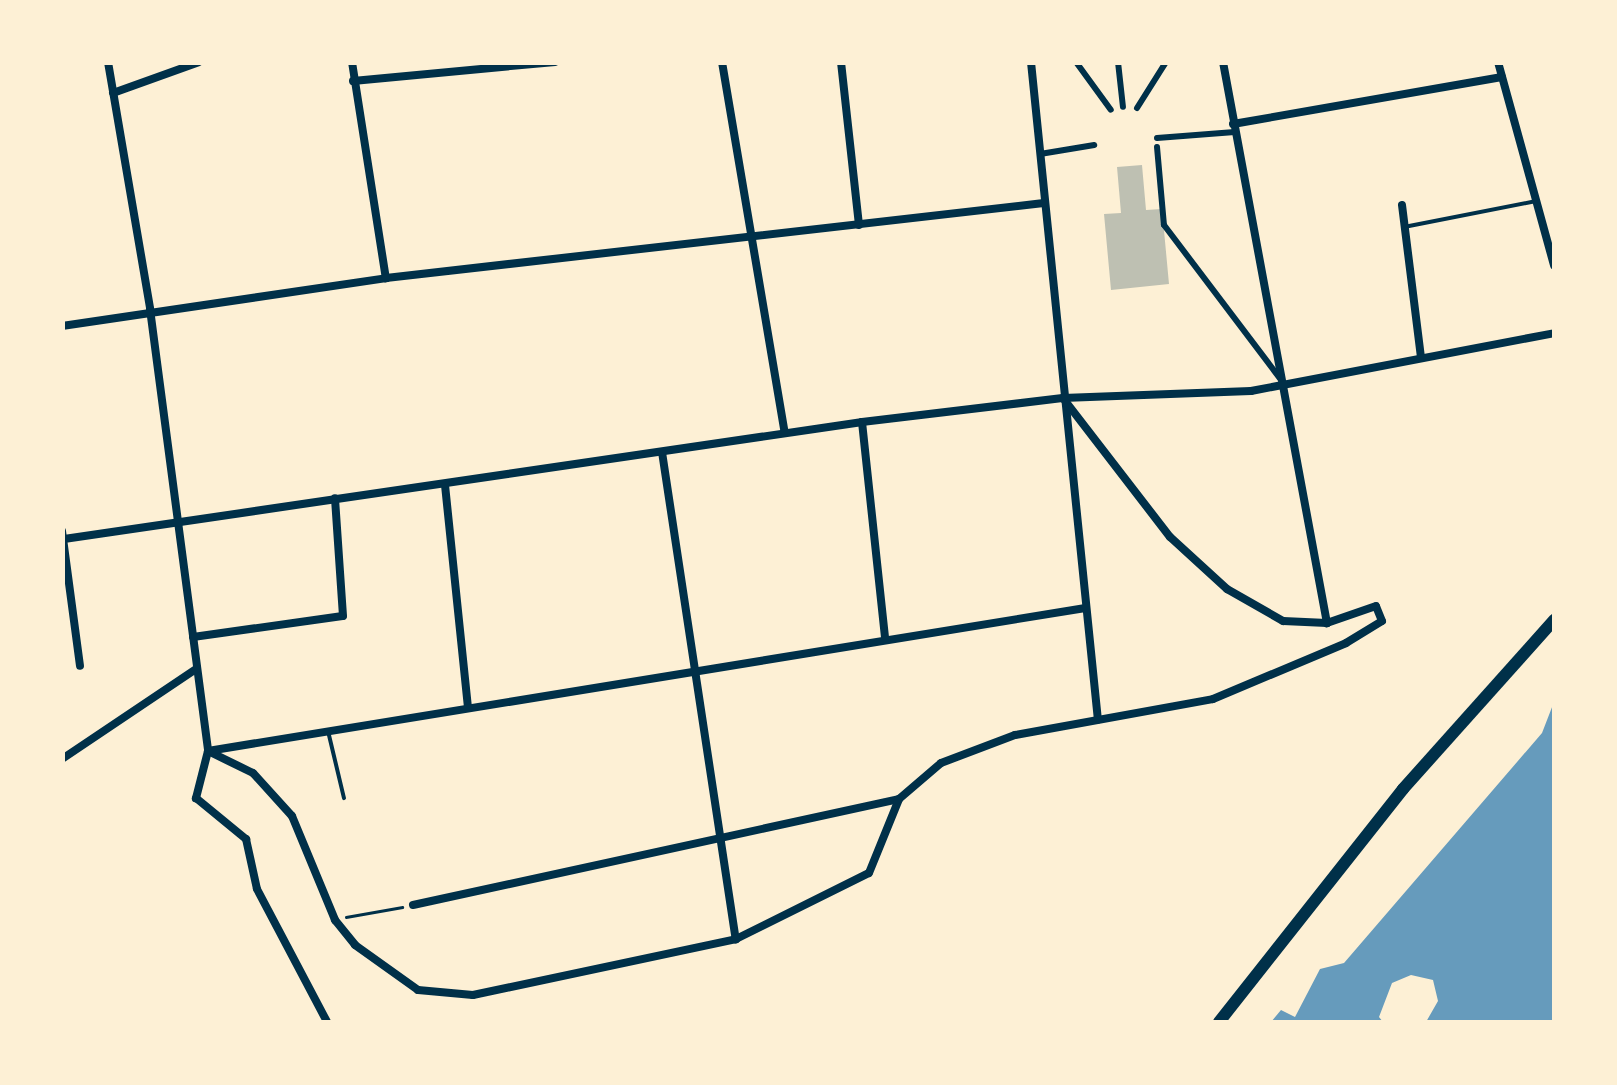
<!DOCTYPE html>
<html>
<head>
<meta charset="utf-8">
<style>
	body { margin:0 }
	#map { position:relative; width:1617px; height:1085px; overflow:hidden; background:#fdf0d5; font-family:Ubuntu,sans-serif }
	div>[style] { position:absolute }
	.water>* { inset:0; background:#669bbc }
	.building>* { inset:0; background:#bec0b2 }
	.path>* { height:2.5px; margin:-1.25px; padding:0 1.25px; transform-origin:1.25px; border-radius:1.25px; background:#003049 }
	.service>* { height:4px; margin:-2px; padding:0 2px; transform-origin:2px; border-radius:2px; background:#003049 }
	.pedestrian>* { height:6px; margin:-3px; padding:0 3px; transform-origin:3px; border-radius:3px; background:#003049 }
	.minor>* { height:8px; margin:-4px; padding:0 4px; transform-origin:4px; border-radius:4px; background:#003049 }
	.primary>* { height:12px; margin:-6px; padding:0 6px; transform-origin:6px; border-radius:6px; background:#003049 }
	span { translate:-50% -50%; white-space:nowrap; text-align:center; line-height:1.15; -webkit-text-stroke:10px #fdf0d5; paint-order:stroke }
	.frame { position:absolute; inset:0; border:65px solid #fdf0d5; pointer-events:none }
</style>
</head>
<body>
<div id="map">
	<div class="water">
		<div style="clip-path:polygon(1554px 702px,1554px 1022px,1426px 1022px,1438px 1001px,1433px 980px,1411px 975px,1392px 983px,1379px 1017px,1383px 1022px,1271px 1022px,1281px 1010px,1295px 1017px,1320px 969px,1344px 963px,1542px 733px)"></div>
	</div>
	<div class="building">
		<div style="clip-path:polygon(1142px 165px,1146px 210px,1162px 209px,1169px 284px,1111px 290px,1104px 214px,1121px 213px,1117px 167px)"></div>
	</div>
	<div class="path">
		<div style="left:346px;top:917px;width:57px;rotate:-10.1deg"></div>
	</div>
	<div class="service">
		<div style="left:1404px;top:227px;width:136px;rotate:-11.1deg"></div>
		<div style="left:328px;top:731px;width:69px;rotate:76.6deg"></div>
	</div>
	<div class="pedestrian">
		<div style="left:1076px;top:62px;width:59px;rotate:53.9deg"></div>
		<div style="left:1118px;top:62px;width:45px;rotate:83.7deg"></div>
		<div style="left:1137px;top:108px;width:54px;rotate:-57.8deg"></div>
		<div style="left:1157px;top:138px;width:78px;rotate:-4.4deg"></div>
		<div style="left:1157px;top:147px;width:78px;rotate:84.9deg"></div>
		<div style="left:1164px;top:225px;width:196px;rotate:52.9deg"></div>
		<div style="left:1040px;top:154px;width:55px;rotate:-9.5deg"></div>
	</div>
	<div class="minor">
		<div style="left:108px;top:62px;width:251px;rotate:80.3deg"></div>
		<div style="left:150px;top:309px;width:446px;rotate:82.5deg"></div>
		<div style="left:208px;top:751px;width:49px;rotate:104.3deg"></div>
		<div style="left:196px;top:798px;width:65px;rotate:39.4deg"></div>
		<div style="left:246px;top:839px;width:51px;rotate:77.6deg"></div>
		<div style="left:257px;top:889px;width:150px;rotate:62.2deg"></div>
		<div style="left:352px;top:62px;width:219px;rotate:81.1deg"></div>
		<div style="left:722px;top:62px;width:376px;rotate:80.4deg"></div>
		<div style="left:841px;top:62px;width:164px;rotate:83.7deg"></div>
		<div style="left:1031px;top:62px;width:661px;rotate:84.19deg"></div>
		<div style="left:1223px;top:62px;width:571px;rotate:79.5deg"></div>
		<div style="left:1498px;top:62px;width:211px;rotate:74.6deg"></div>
		<div style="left:353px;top:81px;width:203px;rotate:-5.4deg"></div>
		<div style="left:113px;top:93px;width:91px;rotate:-19.8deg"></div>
		<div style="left:1233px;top:124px;width:273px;rotate:-9.9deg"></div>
		<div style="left:1402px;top:205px;width:154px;rotate:82.9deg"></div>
		<div style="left:62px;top:326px;width:328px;rotate:-8.4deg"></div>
		<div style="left:386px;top:278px;width:662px;rotate:-6.5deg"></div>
		<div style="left:862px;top:422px;width:217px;rotate:83.9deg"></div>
		<div style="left:662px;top:452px;width:493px;rotate:81.4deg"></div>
		<div style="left:445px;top:485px;width:223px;rotate:84.1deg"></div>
		<div style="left:62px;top:531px;width:136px;rotate:82.4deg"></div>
		<div style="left:64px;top:539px;width:807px;rotate:-8.34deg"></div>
		<div style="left:862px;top:422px;width:202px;rotate:-6.8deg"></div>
		<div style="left:1063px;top:398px;width:188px;rotate:-2.1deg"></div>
		<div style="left:1251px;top:391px;width:309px;rotate:-10.8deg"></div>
		<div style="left:193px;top:637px;width:151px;rotate:-8deg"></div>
		<div style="left:343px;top:616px;width:118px;rotate:-93.9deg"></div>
		<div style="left:208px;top:751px;width:50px;rotate:26.1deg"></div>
		<div style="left:253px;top:773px;width:58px;rotate:47.8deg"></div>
		<div style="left:292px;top:816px;width:113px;rotate:67.5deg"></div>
		<div style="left:335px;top:920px;width:32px;rotate:51deg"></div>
		<div style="left:355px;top:945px;width:77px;rotate:35.5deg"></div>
		<div style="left:418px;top:990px;width:55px;rotate:5.2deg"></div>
		<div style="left:473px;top:995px;width:269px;rotate:-12deg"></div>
		<div style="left:736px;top:939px;width:148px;rotate:-26.4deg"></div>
		<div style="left:869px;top:873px;width:80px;rotate:-67.9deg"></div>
		<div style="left:899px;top:799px;width:55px;rotate:-40.6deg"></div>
		<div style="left:941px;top:763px;width:79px;rotate:-20.7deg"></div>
		<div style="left:1015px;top:735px;width:201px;rotate:-10.3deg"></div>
		<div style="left:1213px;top:699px;width:144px;rotate:-22.8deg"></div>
		<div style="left:1346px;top:643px;width:42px;rotate:-31.4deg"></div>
		<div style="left:1382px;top:621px;width:16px;rotate:-112deg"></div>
		<div style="left:1376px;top:606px;width:52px;rotate:160.9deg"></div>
		<div style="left:1327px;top:623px;width:44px;rotate:-177.4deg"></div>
		<div style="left:1283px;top:621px;width:64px;rotate:-150.3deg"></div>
		<div style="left:1227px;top:589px;width:77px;rotate:-137.6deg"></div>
		<div style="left:1170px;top:537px;width:175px;rotate:-127.6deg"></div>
		<div style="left:208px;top:751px;width:889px;rotate:-9.26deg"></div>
		<div style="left:62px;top:759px;width:161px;rotate:-33.9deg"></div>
		<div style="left:413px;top:905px;width:497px;rotate:-12.3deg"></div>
	</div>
	<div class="primary">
		<div style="left:1219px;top:1022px;width:297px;rotate:-51.7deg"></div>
		<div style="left:1403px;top:789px;width:227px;rotate:-48.2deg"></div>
	</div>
	<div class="frame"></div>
</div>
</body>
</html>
